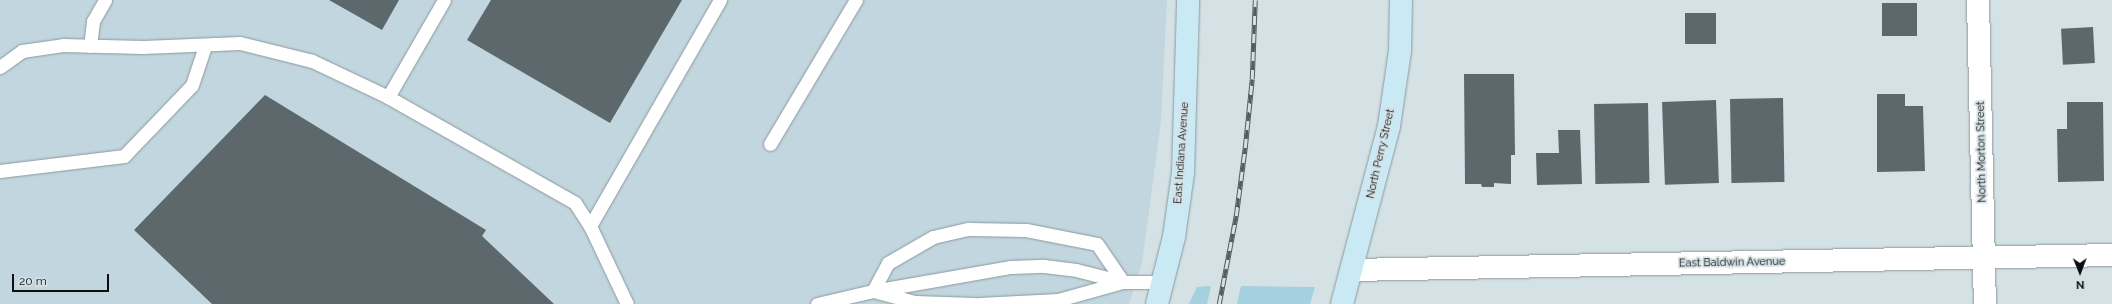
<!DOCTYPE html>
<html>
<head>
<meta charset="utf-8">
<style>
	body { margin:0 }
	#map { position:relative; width:2112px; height:304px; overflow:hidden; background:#d4e1e5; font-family:Raleway,sans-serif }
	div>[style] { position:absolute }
	.built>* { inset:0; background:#c1d6de }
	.green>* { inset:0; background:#a4d0df }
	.building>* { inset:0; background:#5d686c; transform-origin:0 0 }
	.roads { filter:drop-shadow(0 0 1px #8d999d) drop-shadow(0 0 1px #8d999d) }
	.lane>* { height:13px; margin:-6.5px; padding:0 6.5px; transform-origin:6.5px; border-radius:6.5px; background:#fff }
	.street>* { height:22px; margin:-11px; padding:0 11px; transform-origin:11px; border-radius:11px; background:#fff }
	.secondary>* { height:22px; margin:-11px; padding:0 11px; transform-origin:11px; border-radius:11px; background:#c9eaf4 }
	.rail>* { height:4.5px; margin-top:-2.25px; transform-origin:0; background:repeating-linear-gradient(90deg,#d4e1e5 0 9px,#545c5e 0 18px); box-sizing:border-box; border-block:1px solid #545c5e }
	span { translate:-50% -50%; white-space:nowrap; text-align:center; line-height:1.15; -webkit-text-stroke:3.5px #d4e1e5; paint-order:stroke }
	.street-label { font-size:11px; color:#0b0f11 }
	.north { position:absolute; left:2060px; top:252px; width:40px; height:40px; -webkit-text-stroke:3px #d4e1e5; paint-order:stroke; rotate:179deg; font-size:11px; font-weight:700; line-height:16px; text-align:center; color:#0b0f11 }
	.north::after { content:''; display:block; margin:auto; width:14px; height:18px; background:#0b0f11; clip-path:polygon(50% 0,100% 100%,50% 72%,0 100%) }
	.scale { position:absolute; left:12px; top:274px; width:97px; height:18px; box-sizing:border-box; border:2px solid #0b0f11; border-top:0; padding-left:5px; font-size:12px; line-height:14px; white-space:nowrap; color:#0b0f11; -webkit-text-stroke:3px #d4e1e5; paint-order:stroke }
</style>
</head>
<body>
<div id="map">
	<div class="built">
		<div style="clip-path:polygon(0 0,1167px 0,1161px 121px,1142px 263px,1129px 304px,0 304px)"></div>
	</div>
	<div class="green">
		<div style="clip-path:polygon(1211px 286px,1207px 304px,1189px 304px,1197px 287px)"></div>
		<div style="clip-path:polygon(1241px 286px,1315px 287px,1310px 304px,1237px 304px)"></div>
	</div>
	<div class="building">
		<div style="clip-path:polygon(329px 0,399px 0,382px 30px)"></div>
		<div style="clip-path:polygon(491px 0,682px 0,610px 123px,467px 40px)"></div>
		<div style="left:1917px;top:3px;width:33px;height:35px;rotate:90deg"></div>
		<div style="left:1685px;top:13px;width:31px;height:31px"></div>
		<div style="left:2093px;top:27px;width:36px;height:32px;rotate:87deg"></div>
		<div style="clip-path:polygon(1464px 74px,1514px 74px,1515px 155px,1511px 155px,1511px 184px,1494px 183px,1494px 187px,1482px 187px,1481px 184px,1465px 184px)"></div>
		<div style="clip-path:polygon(1877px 94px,1905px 94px,1905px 106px,1923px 106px,1925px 171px,1877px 172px)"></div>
		<div style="clip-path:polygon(265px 95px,486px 230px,482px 236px,554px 304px,212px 304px,134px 230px)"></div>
		<div style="left:1783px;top:98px;width:84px;height:53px;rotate:89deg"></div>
		<div style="left:1716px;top:100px;width:83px;height:54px;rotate:88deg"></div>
		<div style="clip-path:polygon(2067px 102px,2103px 102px,2104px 181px,2058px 182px,2057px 129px,2067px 129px)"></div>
		<div style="left:1648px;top:103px;width:80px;height:54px;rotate:89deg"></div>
		<div style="clip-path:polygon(1558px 130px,1580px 130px,1582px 184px,1537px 185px,1536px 153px,1559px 153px)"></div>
	</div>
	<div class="roads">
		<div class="lane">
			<div style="left:90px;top:46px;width:25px;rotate:-83deg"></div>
			<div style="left:93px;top:21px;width:24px;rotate:-60deg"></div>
			<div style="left:0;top:67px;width:27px;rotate:-36deg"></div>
			<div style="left:22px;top:51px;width:41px;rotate:-8.3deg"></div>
			<div style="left:63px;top:45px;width:80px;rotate:1.4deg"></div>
			<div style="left:143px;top:47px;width:97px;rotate:-2.4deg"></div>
			<div style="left:240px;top:43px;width:74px;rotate:14deg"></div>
			<div style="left:312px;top:61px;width:84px;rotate:25.3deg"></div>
			<div style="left:388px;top:97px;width:215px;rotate:29.5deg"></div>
			<div style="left:575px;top:203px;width:27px;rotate:57deg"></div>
			<div style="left:590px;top:226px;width:86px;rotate:64.6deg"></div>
			<div style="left:388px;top:97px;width:112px;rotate:-60deg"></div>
			<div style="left:770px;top:144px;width:168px;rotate:-59.2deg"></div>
			<div style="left:0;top:171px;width:125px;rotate:-6.9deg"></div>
			<div style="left:124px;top:156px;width:98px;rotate:-46.2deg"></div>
			<div style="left:192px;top:85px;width:41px;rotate:-71.6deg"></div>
			<div style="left:590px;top:226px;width:261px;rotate:-60.1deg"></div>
			<div style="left:873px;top:291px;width:32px;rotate:-62deg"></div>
			<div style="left:888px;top:263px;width:52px;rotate:-30deg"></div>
			<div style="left:933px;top:237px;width:37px;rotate:-13deg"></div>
			<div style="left:969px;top:229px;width:57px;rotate:1deg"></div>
			<div style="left:1026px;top:230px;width:72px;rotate:11.2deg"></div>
			<div style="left:1097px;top:244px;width:46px;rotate:55.6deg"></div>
			<div style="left:877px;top:292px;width:39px;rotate:15deg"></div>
			<div style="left:915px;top:302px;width:59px;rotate:1.9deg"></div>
			<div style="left:817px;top:304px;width:57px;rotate:-13.1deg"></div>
			<div style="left:873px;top:291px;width:140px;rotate:-9.9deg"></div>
			<div style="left:1011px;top:267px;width:33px;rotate:-2deg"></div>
			<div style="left:1044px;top:266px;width:32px;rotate:7deg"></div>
			<div style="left:1076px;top:270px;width:49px;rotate:14.3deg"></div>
			<div style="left:1123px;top:282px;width:42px"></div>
			<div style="left:979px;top:304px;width:79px;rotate:-2.9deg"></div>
			<div style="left:1058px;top:300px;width:66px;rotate:-15.7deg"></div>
		</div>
		<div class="street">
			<div style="left:1978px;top:0;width:304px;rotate:88.7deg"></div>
			<div style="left:1352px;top:270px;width:760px;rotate:-1.13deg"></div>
		</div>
		<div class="secondary">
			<div style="left:1157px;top:304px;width:69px;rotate:-75.8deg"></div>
			<div style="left:1174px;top:237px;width:65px;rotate:-82deg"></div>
			<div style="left:1183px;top:173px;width:173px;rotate:-88.3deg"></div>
			<div style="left:1342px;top:304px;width:184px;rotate:-75.2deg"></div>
			<div style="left:1389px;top:126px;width:76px;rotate:-81.7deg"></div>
			<div style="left:1400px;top:51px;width:51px;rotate:-88.9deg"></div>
		</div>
	</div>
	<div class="rail">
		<div style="left:1219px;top:304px;width:90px;rotate:-79.1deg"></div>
		<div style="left:1236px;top:216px;width:69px;rotate:-82.5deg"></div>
		<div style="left:1245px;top:148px;width:69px;rotate:-84.2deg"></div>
		<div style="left:1252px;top:79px;width:79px;rotate:-87.8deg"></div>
	</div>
	<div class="street-label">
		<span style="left:1982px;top:152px;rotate:-91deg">North Morton Street</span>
		<span style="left:1182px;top:153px;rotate:-86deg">East Indiana Avenue</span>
		<span style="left:1381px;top:154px;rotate:-77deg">North Perry Street</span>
		<span style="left:1732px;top:263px;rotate:-1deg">East Baldwin Avenue</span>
	</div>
	<div class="north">N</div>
	<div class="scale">20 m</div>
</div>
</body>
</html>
